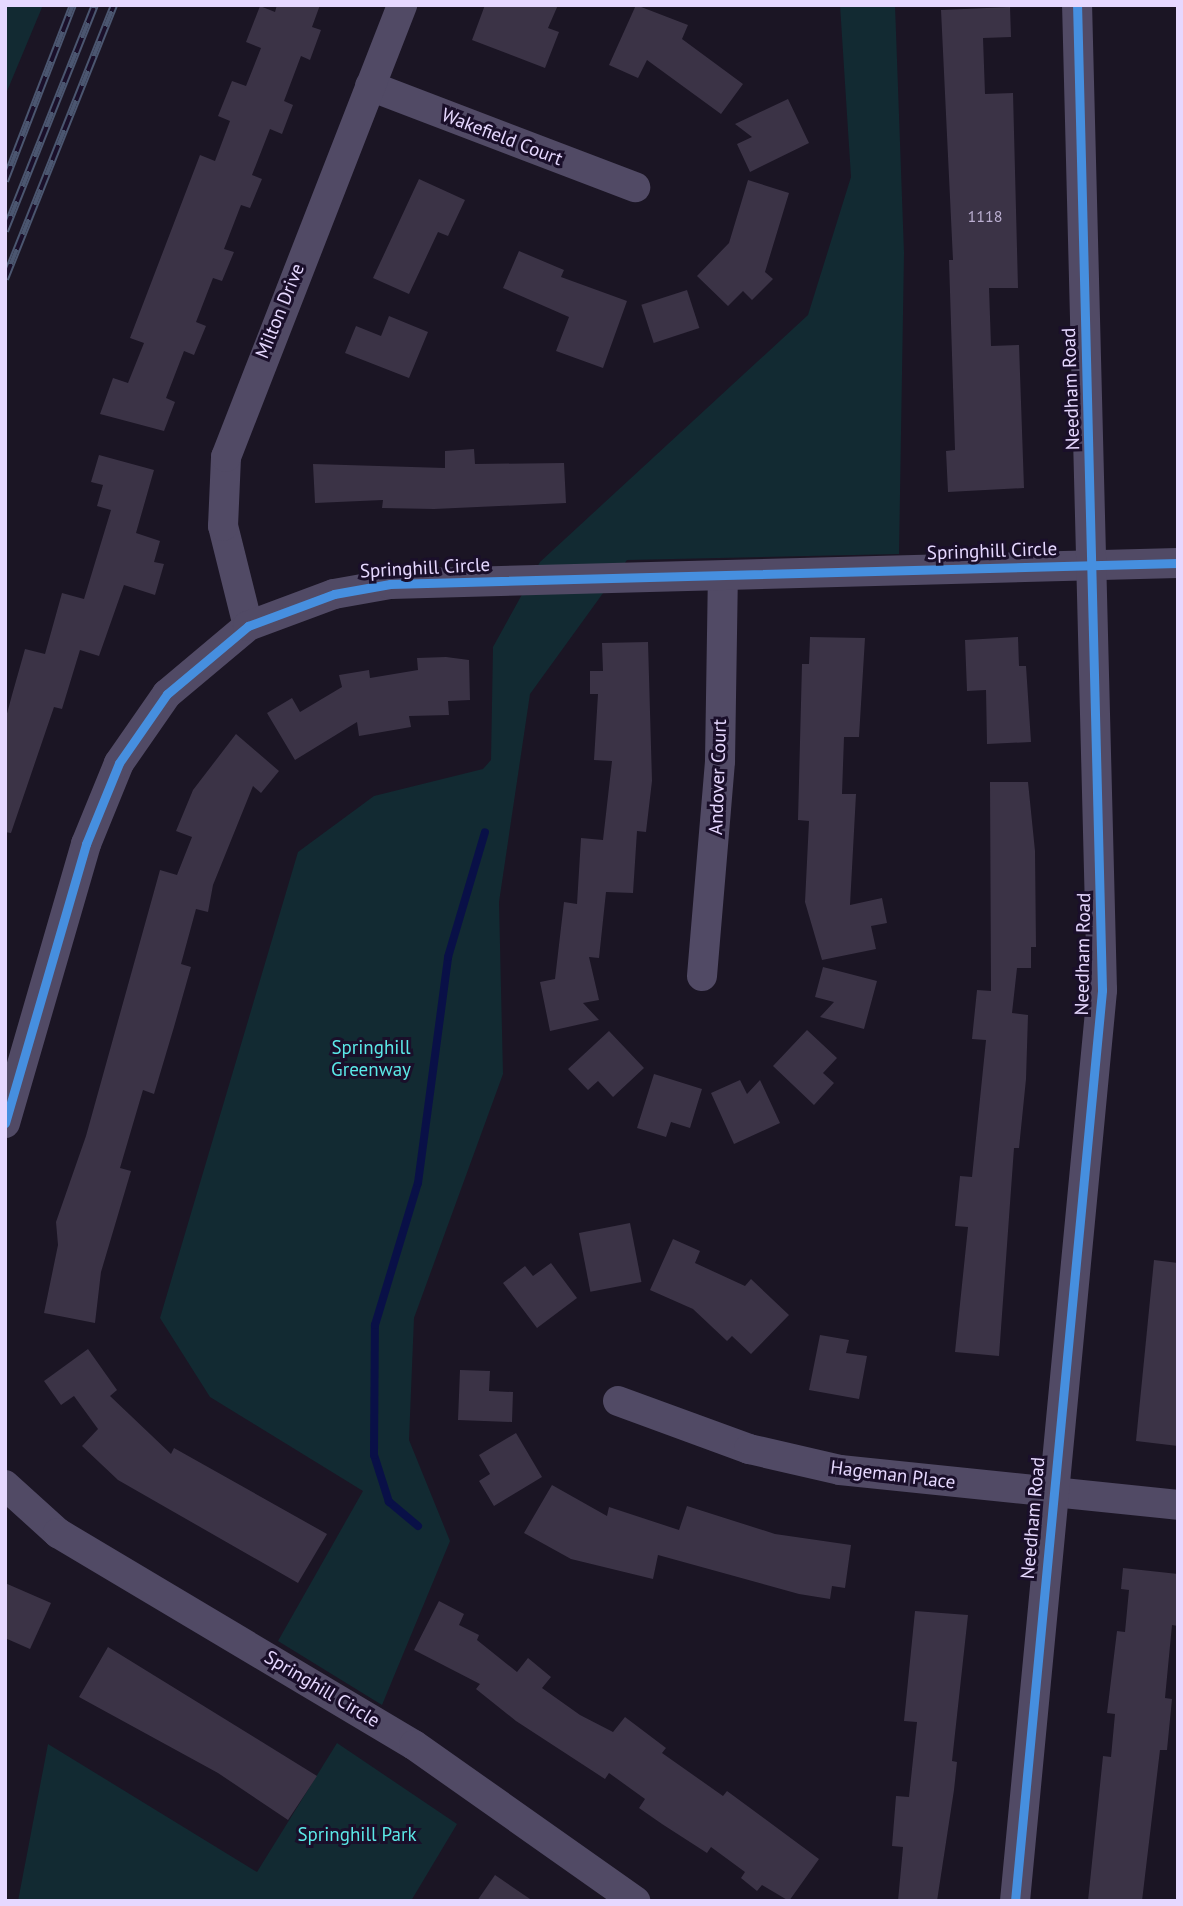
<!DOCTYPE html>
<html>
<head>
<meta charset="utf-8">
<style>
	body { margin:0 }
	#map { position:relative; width:1183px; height:1906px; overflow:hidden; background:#1b1524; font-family:"PT Sans",sans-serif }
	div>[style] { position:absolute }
	.green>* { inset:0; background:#122a32 }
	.stream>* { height:8px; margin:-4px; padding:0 4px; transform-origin:4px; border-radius:4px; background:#091047 }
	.building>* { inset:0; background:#3b3346; transform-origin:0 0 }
	.minor>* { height:30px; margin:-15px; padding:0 15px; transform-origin:15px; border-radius:15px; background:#514a65 }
	.rail>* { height:8px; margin-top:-4px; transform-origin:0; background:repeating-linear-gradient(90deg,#1a0f2a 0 16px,#4b5670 0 32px); box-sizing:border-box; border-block:2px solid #4b5670 }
	.cycleway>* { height:9px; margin:-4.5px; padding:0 4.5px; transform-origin:4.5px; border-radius:4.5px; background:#468fdf }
	span { translate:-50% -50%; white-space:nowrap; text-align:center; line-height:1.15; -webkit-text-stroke:6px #1a0f2a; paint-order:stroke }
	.number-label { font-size:16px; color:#bbafd1 }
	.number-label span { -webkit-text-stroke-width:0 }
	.street-label { font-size:19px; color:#e6d8ff }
	.park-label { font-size:19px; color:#5be8e7 }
	.frame { position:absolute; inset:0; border:7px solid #e6d8ff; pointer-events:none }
</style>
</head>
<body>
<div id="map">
	<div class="green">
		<div style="clip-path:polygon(5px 5px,43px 5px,5px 96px)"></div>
		<div style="clip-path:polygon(840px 5px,895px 5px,904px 253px,899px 554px,627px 560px,530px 694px,499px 902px,503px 1074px,414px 1318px,409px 1440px,450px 1541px,382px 1705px,278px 1641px,363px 1491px,210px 1397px,160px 1318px,298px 852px,374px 796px,483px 769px,491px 760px,493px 647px,540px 562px,808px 315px,851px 177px)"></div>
		<div style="clip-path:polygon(337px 1743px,457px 1824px,411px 1901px,18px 1901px,48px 1744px,257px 1872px)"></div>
	</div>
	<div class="stream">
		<div style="left:418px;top:1526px;width:38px;rotate:-140deg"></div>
		<div style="left:389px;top:1502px;width:49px;rotate:-107.7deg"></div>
		<div style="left:374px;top:1455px;width:130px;rotate:-89.6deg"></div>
		<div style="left:375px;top:1325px;width:148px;rotate:-73.2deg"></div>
		<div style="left:418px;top:1183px;width:228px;rotate:-82.4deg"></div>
		<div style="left:448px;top:957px;width:130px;rotate:-73.5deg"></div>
	</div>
	<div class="building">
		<div style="clip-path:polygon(277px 5px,320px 5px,312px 27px,321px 30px,310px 60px,301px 56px,284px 101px,293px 105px,282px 134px,270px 129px,252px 175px,262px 179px,250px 208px,241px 205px,224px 249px,234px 252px,222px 281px,213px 278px,196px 322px,206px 326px,194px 355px,184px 351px,166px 398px,175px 402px,164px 431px,100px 414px,113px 378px,128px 383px,144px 343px,130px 338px,200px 155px,215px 161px,230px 121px,218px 116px,232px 81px,246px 86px,261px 48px,246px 42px,260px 6px,275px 12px)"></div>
		<div style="clip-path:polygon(485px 5px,558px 5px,548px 28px,559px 32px,545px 68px,472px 40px)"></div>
		<div style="clip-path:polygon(636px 5px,688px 25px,682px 39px,743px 84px,721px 114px,647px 60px,638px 78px,609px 65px)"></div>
		<div style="clip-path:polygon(1010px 7px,1011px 37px,983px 38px,985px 94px,1013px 93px,1018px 288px,989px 288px,991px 346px,1019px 345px,1024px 488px,948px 492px,946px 451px,955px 450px,949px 260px,953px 260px,941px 10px)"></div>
		<div style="clip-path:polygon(788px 99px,809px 143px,750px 172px,737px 144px,752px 137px,735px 124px)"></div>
		<div style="clip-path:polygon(419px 179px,465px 200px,448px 236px,438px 232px,409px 294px,373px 278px)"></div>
		<div style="clip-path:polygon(748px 180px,789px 193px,765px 272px,773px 279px,752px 300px,743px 291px,728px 306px,697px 276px,729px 243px)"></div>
		<div style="clip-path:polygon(519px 251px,564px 270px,561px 277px,627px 301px,603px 368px,556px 351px,569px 317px,503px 288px)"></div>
		<div style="left:687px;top:290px;width:40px;height:48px;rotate:72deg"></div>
		<div style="clip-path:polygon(389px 316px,428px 332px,409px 378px,345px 353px,356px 326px,381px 336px)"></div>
		<div style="clip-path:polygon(474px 449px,475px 464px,564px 463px,566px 503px,434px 509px,382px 508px,383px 500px,315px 503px,313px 464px,445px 468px,445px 451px)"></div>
		<div style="clip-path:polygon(99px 455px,154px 470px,136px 533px,160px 541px,154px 562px,164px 564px,155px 595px,124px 585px,99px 656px,80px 650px,62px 709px,54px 707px,11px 833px,5px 832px,5px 721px,12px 695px,25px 649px,45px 654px,62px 593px,84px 599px,111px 510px,97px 506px,103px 485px,91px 482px)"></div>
		<div style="clip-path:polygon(810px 637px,865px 638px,859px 737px,844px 737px,842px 794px,856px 794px,850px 905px,882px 898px,887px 923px,871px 926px,876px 949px,822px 960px,805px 902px,809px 821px,798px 820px,802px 664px,809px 664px)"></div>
		<div style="clip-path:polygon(1018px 637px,1019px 666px,1026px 666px,1031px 742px,987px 744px,986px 690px,967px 691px,965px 640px)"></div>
		<div style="clip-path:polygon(648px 642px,652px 781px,646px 832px,637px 831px,633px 893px,606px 892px,599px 958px,589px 957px,599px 1000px,583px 1003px,599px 1020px,550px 1031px,540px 982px,555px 979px,564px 902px,577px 904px,581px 838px,603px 840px,612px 761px,594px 760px,598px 694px,590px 694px,590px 671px,603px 671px,602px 643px)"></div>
		<div style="clip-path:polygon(446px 657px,469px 660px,470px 700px,448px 701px,449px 715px,409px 716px,411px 727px,359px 736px,357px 722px,295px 760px,267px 713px,292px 698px,300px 712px,342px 687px,339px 675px,369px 670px,370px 678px,418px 670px,417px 658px)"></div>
		<div style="clip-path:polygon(236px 734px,279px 771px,261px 793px,253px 786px,213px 885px,208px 912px,196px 909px,181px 964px,191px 967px,174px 1027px,154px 1094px,143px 1090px,120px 1168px,131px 1171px,101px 1272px,95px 1323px,44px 1313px,58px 1245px,56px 1222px,86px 1136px,160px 870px,177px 875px,192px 837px,176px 831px,193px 790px)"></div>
		<div style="clip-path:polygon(990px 782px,1028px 782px,1035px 851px,1036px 947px,1031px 947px,1031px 968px,1017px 968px,1012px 1013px,1028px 1015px,1026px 1079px,1019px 1148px,1014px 1148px,999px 1356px,955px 1352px,968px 1227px,955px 1226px,960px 1176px,972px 1177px,986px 1040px,972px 1039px,977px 990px,991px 991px)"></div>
		<div style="clip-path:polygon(823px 967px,877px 981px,864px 1029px,820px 1017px,834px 1002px,815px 997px)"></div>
		<div style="clip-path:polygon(807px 1030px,837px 1058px,823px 1073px,834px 1083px,814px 1105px,773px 1066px)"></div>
		<div style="clip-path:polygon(609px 1031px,644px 1068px,613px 1097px,598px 1081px,588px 1090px,568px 1069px)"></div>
		<div style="clip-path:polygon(654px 1074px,702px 1089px,690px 1128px,671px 1122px,666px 1137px,637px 1128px)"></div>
		<div style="clip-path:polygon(740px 1080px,747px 1094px,760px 1080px,780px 1123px,734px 1144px,711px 1093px)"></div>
		<div style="left:630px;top:1223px;width:60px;height:52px;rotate:79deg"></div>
		<div style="clip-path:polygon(673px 1239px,700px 1251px,695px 1263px,745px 1286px,751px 1279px,789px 1315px,751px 1354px,732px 1336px,727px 1341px,693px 1309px,650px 1290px)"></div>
		<div style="clip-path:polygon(1154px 1260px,1178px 1263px,1178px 1446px,1136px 1441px)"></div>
		<div style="clip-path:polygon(551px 1263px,577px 1298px,537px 1328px,503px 1283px,525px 1266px,533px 1276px)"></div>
		<div style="clip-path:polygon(820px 1335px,849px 1340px,846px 1353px,867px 1356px,859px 1399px,809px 1390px)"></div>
		<div style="clip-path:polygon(88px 1349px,117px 1390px,110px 1396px,171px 1454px,174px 1448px,327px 1534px,298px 1583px,118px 1480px,82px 1446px,98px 1429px,74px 1396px,61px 1405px,44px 1381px)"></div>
		<div style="clip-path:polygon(460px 1370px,490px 1371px,489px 1391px,513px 1392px,512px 1422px,458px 1420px)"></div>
		<div style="clip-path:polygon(516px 1433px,542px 1477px,494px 1506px,479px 1481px,490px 1474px,479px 1455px)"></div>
		<div style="clip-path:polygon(552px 1485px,607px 1516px,609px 1507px,679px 1530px,687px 1506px,775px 1534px,851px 1545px,845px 1588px,832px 1586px,830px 1599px,799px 1594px,658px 1555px,653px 1579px,571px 1559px,524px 1533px)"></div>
		<div style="clip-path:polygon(1123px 1568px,1178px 1574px,1178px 1626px,1172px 1625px,1165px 1698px,1172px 1699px,1167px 1750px,1160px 1750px,1142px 1901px,1088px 1901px,1103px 1756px,1111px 1757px,1115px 1714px,1107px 1713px,1117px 1631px,1125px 1632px,1129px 1590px,1121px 1589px)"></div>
		<div style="clip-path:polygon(5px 1583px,51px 1603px,30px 1649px,5px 1638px)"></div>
		<div style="clip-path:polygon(439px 1601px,464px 1614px,459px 1625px,479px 1635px,477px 1640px,517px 1672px,528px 1658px,551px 1677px,542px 1688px,580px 1715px,613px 1732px,625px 1717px,666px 1748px,662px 1753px,723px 1796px,727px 1791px,819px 1859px,789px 1901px,762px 1885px,757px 1891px,741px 1878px,745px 1872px,711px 1847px,707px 1853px,662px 1824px,639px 1808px,645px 1799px,609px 1773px,605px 1779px,516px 1721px,476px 1689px,480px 1684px,414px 1650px)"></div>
		<div style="clip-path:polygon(915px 1611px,968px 1615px,952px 1761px,957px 1762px,954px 1790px,937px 1901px,898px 1901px,903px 1847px,892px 1846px,896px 1796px,909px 1797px,917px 1722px,904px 1721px)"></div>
		<div style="clip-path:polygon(108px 1647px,317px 1776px,288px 1820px,218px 1773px,79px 1697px)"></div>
		<div style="clip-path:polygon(495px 1875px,533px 1901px,477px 1901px)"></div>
	</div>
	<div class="minor">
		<div style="left:370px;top:86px;width:284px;rotate:20.9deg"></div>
		<div style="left:248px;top:626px;width:103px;rotate:-104deg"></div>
		<div style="left:223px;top:526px;width:69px;rotate:-87.5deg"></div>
		<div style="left:226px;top:457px;width:485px;rotate:-68.7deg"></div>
		<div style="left:702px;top:976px;width:216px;rotate:-85.2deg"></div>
		<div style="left:720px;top:761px;width:184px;rotate:-89.1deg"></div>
		<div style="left:5px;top:1123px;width:291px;rotate:-73.8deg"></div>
		<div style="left:86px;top:844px;width:87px;rotate:-67.8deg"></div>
		<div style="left:119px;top:763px;width:84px;rotate:-55.2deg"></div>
		<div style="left:167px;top:694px;width:106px;rotate:-40deg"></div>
		<div style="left:248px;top:626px;width:92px;rotate:-20.4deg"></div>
		<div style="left:334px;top:594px;width:57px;rotate:-10.1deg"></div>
		<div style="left:390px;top:584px;width:788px;rotate:-1.53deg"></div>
		<div style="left:618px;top:1401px;width:140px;rotate:20.1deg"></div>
		<div style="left:749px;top:1449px;width:93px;rotate:13deg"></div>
		<div style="left:840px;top:1470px;width:340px;rotate:5.9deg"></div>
		<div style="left:5px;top:1485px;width:72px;rotate:42.2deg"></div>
		<div style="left:58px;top:1533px;width:414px;rotate:30.8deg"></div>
		<div style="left:414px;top:1745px;width:271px;rotate:35.2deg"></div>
		<div style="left:1015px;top:1901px;width:915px;rotate:-84.54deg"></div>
		<div style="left:1102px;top:990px;width:985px;rotate:-91.45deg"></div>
	</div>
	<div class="rail">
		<div style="left:5px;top:181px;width:189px;rotate:-68.9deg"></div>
		<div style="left:5px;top:231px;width:243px;rotate:-68.3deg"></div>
		<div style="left:5px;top:279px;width:295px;rotate:-68.3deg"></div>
	</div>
	<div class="cycleway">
		<div style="left:5px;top:1123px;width:291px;rotate:-73.8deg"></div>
		<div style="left:86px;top:844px;width:87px;rotate:-67.8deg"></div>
		<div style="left:119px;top:763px;width:84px;rotate:-55.2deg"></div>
		<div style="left:167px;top:694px;width:106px;rotate:-40deg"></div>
		<div style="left:248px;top:626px;width:92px;rotate:-20.4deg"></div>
		<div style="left:334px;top:594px;width:57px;rotate:-10.1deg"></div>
		<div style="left:390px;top:584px;width:788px;rotate:-1.53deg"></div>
		<div style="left:1015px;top:1901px;width:915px;rotate:-84.54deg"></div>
		<div style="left:1102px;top:990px;width:985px;rotate:-91.45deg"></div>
	</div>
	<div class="number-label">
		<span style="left:985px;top:216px">1118</span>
	</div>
	<div class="street-label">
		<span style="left:502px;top:137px;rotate:21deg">Wakefield Court</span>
		<span style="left:280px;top:311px;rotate:-68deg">Milton Drive</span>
		<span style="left:1071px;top:389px;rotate:-92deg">Needham Road</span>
		<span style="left:992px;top:551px;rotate:-2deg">Springhill Circle</span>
		<span style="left:425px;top:568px;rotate:-3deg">Springhill Circle</span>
		<span style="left:718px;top:777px;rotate:-88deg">Andover Court</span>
		<span style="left:1083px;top:954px;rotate:-89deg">Needham Road</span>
		<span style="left:893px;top:1475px;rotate:7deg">Hageman Place</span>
		<span style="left:1033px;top:1518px;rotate:-85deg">Needham Road</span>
		<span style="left:322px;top:1689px;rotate:31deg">Springhill Circle</span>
	</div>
	<div class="park-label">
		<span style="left:371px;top:1059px">Springhill<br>Greenway</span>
		<span style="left:357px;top:1835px">Springhill Park</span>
	</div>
	<div class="frame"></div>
</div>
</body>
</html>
